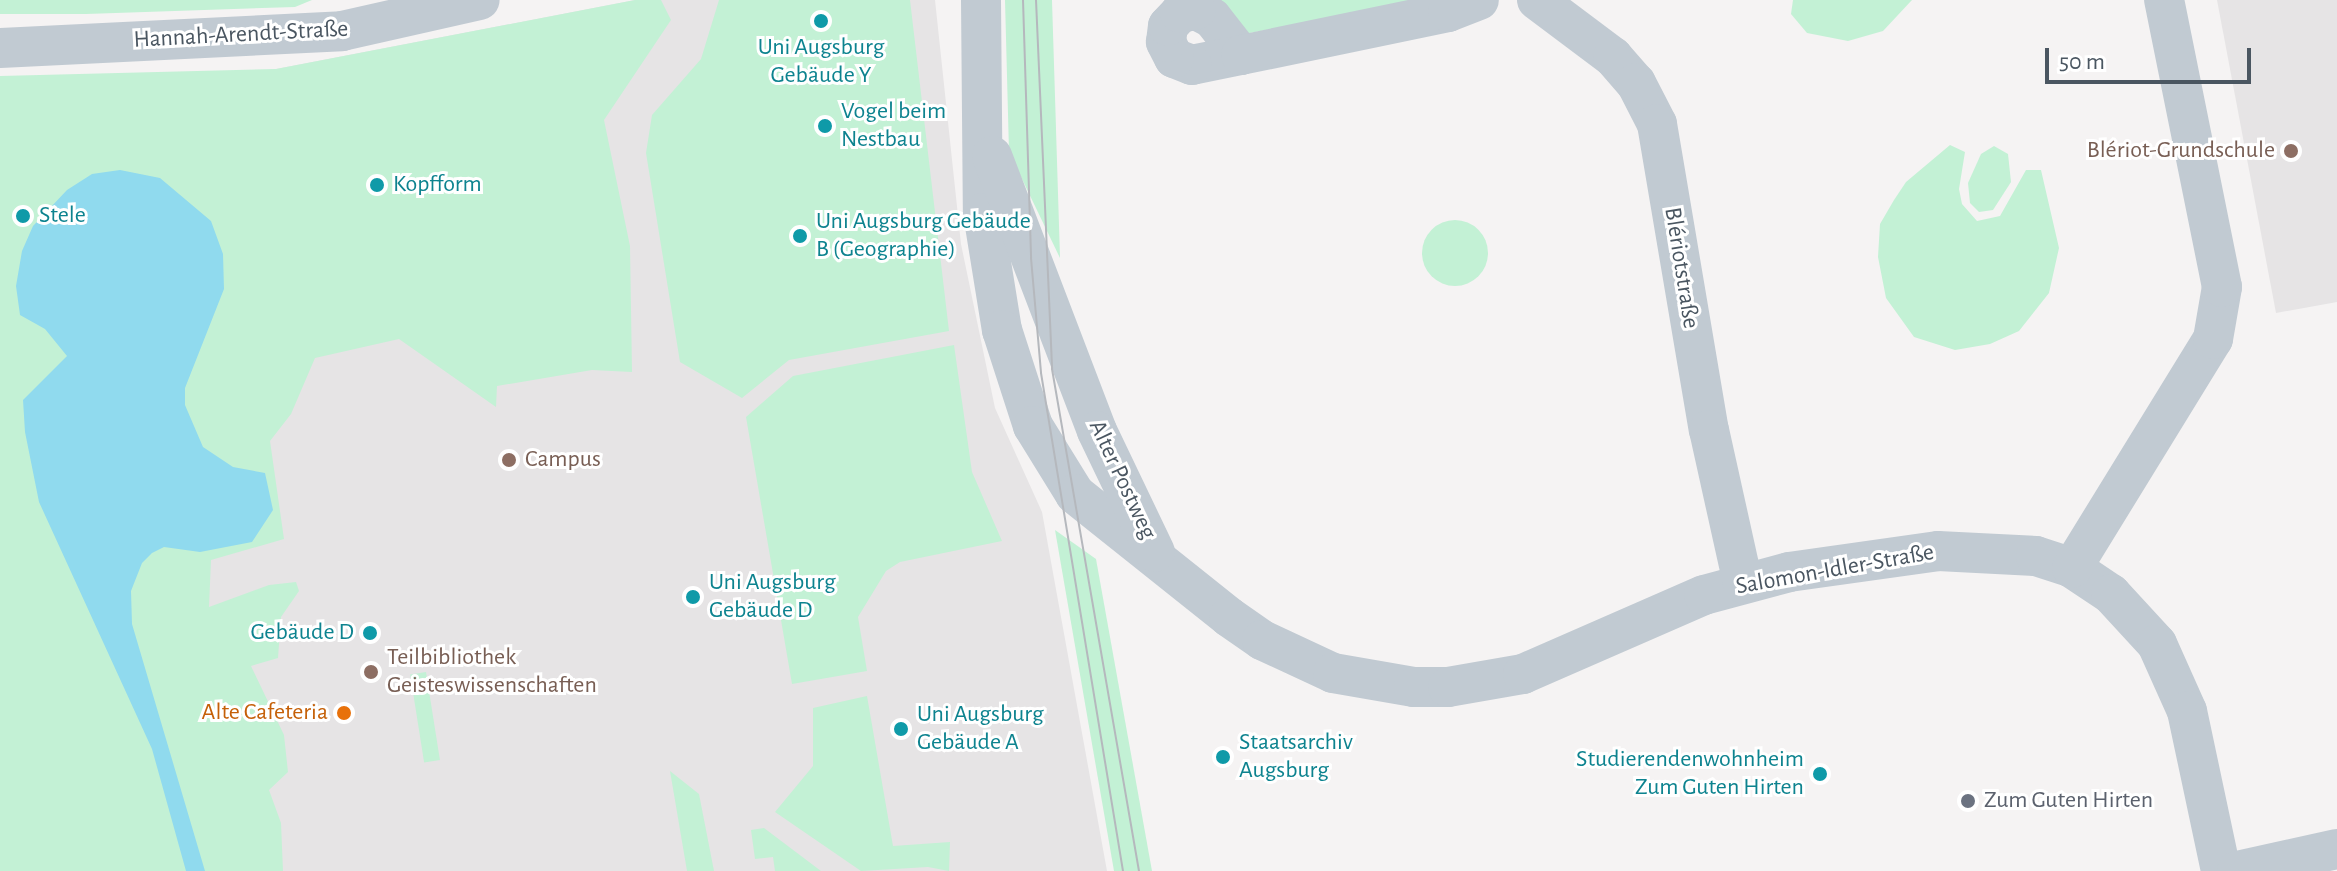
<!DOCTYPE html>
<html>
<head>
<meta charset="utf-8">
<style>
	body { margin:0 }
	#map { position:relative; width:2337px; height:871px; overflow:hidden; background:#f5f3f3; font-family:"Alegreya Sans",sans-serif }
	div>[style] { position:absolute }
	.education>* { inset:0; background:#e6e4e5 }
	.green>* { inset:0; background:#c3f1d5; transform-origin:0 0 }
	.round { border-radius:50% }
	.water>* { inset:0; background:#90daee }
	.minor>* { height:40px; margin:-20px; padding:0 20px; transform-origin:20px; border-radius:20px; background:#c1cad2 }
	.tram>* { height:2px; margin:-1px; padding:0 1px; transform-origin:1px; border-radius:1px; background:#b5b8bd }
	.dots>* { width:22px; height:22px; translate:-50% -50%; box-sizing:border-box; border:4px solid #fff; border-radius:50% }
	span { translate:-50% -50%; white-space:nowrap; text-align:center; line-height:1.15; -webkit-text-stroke:6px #fff; paint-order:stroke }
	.street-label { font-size:24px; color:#4a5661 }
	.culture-label { font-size:24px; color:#0d838f }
	.left { translate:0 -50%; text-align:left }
	.right { translate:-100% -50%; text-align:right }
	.education-label { font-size:24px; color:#785e54 }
	.food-label { font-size:24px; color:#c56008 }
	.worship-label { font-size:24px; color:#5b616d }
	.scale { position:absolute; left:2045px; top:48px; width:206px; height:36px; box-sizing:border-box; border:4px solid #4a5661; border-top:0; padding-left:10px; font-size:24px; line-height:28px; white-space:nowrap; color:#4a5661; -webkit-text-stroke:6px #fff; paint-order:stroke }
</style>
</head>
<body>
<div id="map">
	<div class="education">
		<div style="clip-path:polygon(635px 0,935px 0,961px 244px,995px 408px,1042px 512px,1107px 871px,0 871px,0 96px,276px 69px)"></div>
		<div style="clip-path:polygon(2217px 0,2337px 0,2337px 302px,2276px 313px)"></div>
	</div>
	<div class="green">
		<div style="clip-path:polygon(0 0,312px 0,295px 7px,86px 14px,0 14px)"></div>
		<div style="clip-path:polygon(635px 0,661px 0,671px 20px,604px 120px,630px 246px,632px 372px,592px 370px,497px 386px,496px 407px,399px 339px,315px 358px,291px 414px,270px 441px,284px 539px,211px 560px,209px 607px,269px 585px,296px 582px,299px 591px,281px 617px,278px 658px,251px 666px,284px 735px,288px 772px,269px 790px,281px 823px,283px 871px,0 871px,0 76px,276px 69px)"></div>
		<div style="clip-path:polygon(719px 0,910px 0,949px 331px,789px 360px,742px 398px,680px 362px,646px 153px,652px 115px,701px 59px)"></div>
		<div style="clip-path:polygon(1005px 0,1052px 0,1060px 258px,1009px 152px)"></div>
		<div style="clip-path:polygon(1205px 0,1436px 0,1244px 34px)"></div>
		<div style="clip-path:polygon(1793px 0,1912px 0,1883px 31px,1848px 41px,1807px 33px,1791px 14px)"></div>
		<div style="clip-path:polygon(1950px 145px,1965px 152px,1959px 189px,1962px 204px,1977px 221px,2000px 216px,2026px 170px,2041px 170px,2059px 248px,2049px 293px,2019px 331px,1990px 344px,1955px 350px,1914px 337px,1886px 298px,1878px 257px,1880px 224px,1894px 200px,1906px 182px)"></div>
		<div style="clip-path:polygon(1994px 146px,2008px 154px,2011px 182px,1993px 210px,1979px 212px,1970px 203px,1968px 183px,1981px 154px)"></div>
		<div class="round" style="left:1422px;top:220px;width:66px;height:66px"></div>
		<div style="clip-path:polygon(954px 345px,972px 472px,1002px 541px,900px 562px,886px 571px,858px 617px,867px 671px,792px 684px,746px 417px,793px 376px)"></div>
		<div style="clip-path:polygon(1055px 530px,1096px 559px,1152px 871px,1114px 871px)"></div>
		<div style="left:426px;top:672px;width:89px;height:16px;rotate:81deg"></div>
		<div style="clip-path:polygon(867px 696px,893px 846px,950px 842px,949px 871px,928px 867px,861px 871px,775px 812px,813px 766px,813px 708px)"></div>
		<div style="clip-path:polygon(670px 771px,699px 794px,714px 871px,687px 871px)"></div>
		<div style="clip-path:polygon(764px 828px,821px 871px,775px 871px,773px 857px,755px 859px,751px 830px)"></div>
	</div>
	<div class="water">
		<div style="clip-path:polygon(120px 170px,160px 178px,211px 221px,223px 254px,224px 289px,185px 388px,185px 405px,203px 447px,233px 467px,265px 473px,273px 510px,252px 542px,200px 552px,164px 547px,152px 553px,142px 563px,131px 591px,132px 624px,205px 871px,186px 871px,152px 749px,39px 502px,25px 432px,23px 400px,67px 356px,45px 329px,20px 315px,16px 286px,22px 251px,33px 226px,67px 190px,92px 174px)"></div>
	</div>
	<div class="minor">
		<div style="left:981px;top:0;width:213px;rotate:89.5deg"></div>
		<div style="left:983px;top:213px;width:119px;rotate:80.8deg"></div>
		<div style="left:1002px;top:330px;width:101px;rotate:72.1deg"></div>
		<div style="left:1033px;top:426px;width:80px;rotate:58.3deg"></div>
		<div style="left:1075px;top:494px;width:197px;rotate:38.6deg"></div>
		<div style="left:1229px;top:617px;width:40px;rotate:34.9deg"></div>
		<div style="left:1262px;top:640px;width:78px;rotate:24.9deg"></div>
		<div style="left:1333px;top:673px;width:82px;rotate:9.8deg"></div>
		<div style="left:1414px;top:687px;width:34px"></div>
		<div style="left:1448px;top:687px;width:76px;rotate:-9.8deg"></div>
		<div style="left:1523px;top:674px;width:197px;rotate:-23.6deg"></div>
		<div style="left:1704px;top:595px;width:88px;rotate:-15.1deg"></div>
		<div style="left:1789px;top:572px;width:150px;rotate:-8deg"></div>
		<div style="left:1938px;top:551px;width:98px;rotate:2.9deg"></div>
		<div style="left:2036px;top:556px;width:38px;rotate:18deg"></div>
		<div style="left:2072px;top:568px;width:47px;rotate:33.7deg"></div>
		<div style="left:2111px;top:594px;width:68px;rotate:47.4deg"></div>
		<div style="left:2157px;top:644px;width:73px;rotate:65.9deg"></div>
		<div style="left:2187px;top:711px;width:164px;rotate:78deg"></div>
		<div style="left:1537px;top:0;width:95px;rotate:36.9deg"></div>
		<div style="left:1613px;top:57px;width:35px;rotate:49deg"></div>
		<div style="left:1636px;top:83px;width:46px;rotate:62.9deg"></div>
		<div style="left:1657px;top:124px;width:310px;rotate:80.4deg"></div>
		<div style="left:1709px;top:430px;width:157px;rotate:77.5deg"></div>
		<div style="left:1196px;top:10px;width:18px;rotate:27deg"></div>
		<div style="left:1212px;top:18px;width:47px;rotate:51.9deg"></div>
		<div style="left:1241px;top:55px;width:50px;rotate:168.5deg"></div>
		<div style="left:1192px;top:65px;width:19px;rotate:-159deg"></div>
		<div style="left:1174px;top:58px;width:18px;rotate:-117deg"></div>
		<div style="left:1166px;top:42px;width:16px;rotate:-83deg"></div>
		<div style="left:1168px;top:26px;width:18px;rotate:-47deg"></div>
		<div style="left:1180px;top:13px;width:16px;rotate:-11deg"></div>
		<div style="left:0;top:48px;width:342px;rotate:-2.8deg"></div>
		<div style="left:342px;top:31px;width:141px;rotate:-12.7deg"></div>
		<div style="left:1241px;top:55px;width:211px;rotate:-11.7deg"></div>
		<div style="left:1448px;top:12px;width:33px;rotate:-21deg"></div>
		<div style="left:992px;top:156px;width:294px;rotate:69.1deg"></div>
		<div style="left:1097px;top:431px;width:134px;rotate:64.4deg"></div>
		<div style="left:2072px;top:568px;width:269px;rotate:-58.4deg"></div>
		<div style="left:2213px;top:339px;width:53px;rotate:-80.2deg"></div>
		<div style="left:2222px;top:287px;width:293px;rotate:-101.4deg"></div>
		<div style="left:2237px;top:871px;width:102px;rotate:-12.4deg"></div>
	</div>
	<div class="tram">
		<div style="left:1023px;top:0;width:258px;rotate:88.2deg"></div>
		<div style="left:1031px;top:258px;width:115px;rotate:85deg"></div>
		<div style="left:1041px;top:373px;width:505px;rotate:80.65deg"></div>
		<div style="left:1036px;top:0;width:369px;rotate:87.5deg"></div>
		<div style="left:1052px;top:369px;width:509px;rotate:80.17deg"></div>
	</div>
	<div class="dots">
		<div style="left:821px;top:21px;background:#0f9aa8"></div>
		<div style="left:825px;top:126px;background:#0f9aa8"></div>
		<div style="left:2291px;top:151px;background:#8d6e63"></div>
		<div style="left:377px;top:185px;background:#0f9aa8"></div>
		<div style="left:23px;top:216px;background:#0f9aa8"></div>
		<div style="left:800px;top:236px;background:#0f9aa8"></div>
		<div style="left:509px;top:460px;background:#8d6e63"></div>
		<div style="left:693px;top:597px;background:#0f9aa8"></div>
		<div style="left:370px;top:633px;background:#0f9aa8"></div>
		<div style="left:371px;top:672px;background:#8d6e63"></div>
		<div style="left:344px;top:713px;background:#e8710a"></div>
		<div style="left:901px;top:729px;background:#0f9aa8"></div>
		<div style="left:1223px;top:757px;background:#0f9aa8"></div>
		<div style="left:1820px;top:774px;background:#0f9aa8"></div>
		<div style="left:1968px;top:801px;background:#6b7280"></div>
	</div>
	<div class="street-label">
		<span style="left:241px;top:35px;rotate:-3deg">Hannah-Arendt-Straße</span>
		<span style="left:1681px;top:268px;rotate:81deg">Blériotstraße</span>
		<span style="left:1122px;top:480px;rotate:65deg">Alter Postweg</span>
		<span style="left:1835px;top:570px;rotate:-10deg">Salomon-Idler-Straße</span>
	</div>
	<div class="culture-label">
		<span style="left:821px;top:62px">Uni Augsburg<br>Gebäude Y</span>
		<span class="left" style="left:841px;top:126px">Vogel beim<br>Nestbau</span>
		<span class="left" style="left:393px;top:185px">Kopfform</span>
		<span class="left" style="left:39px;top:216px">Stele</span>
		<span class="left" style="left:816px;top:236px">Uni Augsburg Gebäude<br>B (Geographie)</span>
		<span class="left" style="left:709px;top:597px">Uni Augsburg<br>Gebäude D</span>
		<span class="right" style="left:354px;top:633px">Gebäude D</span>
		<span class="left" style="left:917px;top:729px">Uni Augsburg<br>Gebäude A</span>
		<span class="left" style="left:1239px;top:757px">Staatsarchiv<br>Augsburg</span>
		<span class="right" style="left:1804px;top:774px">Studierendenwohnheim<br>Zum Guten Hirten</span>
	</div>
	<div class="education-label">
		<span class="right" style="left:2275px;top:151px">Blériot-Grundschule</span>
		<span class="left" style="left:525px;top:460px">Campus</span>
		<span class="left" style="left:387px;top:672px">Teilbibliothek<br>Geisteswissenschaften</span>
	</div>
	<div class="food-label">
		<span class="right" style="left:328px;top:713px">Alte Cafeteria</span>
	</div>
	<div class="worship-label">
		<span class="left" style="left:1984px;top:801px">Zum Guten Hirten</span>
	</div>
	<div class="scale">50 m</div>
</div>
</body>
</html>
